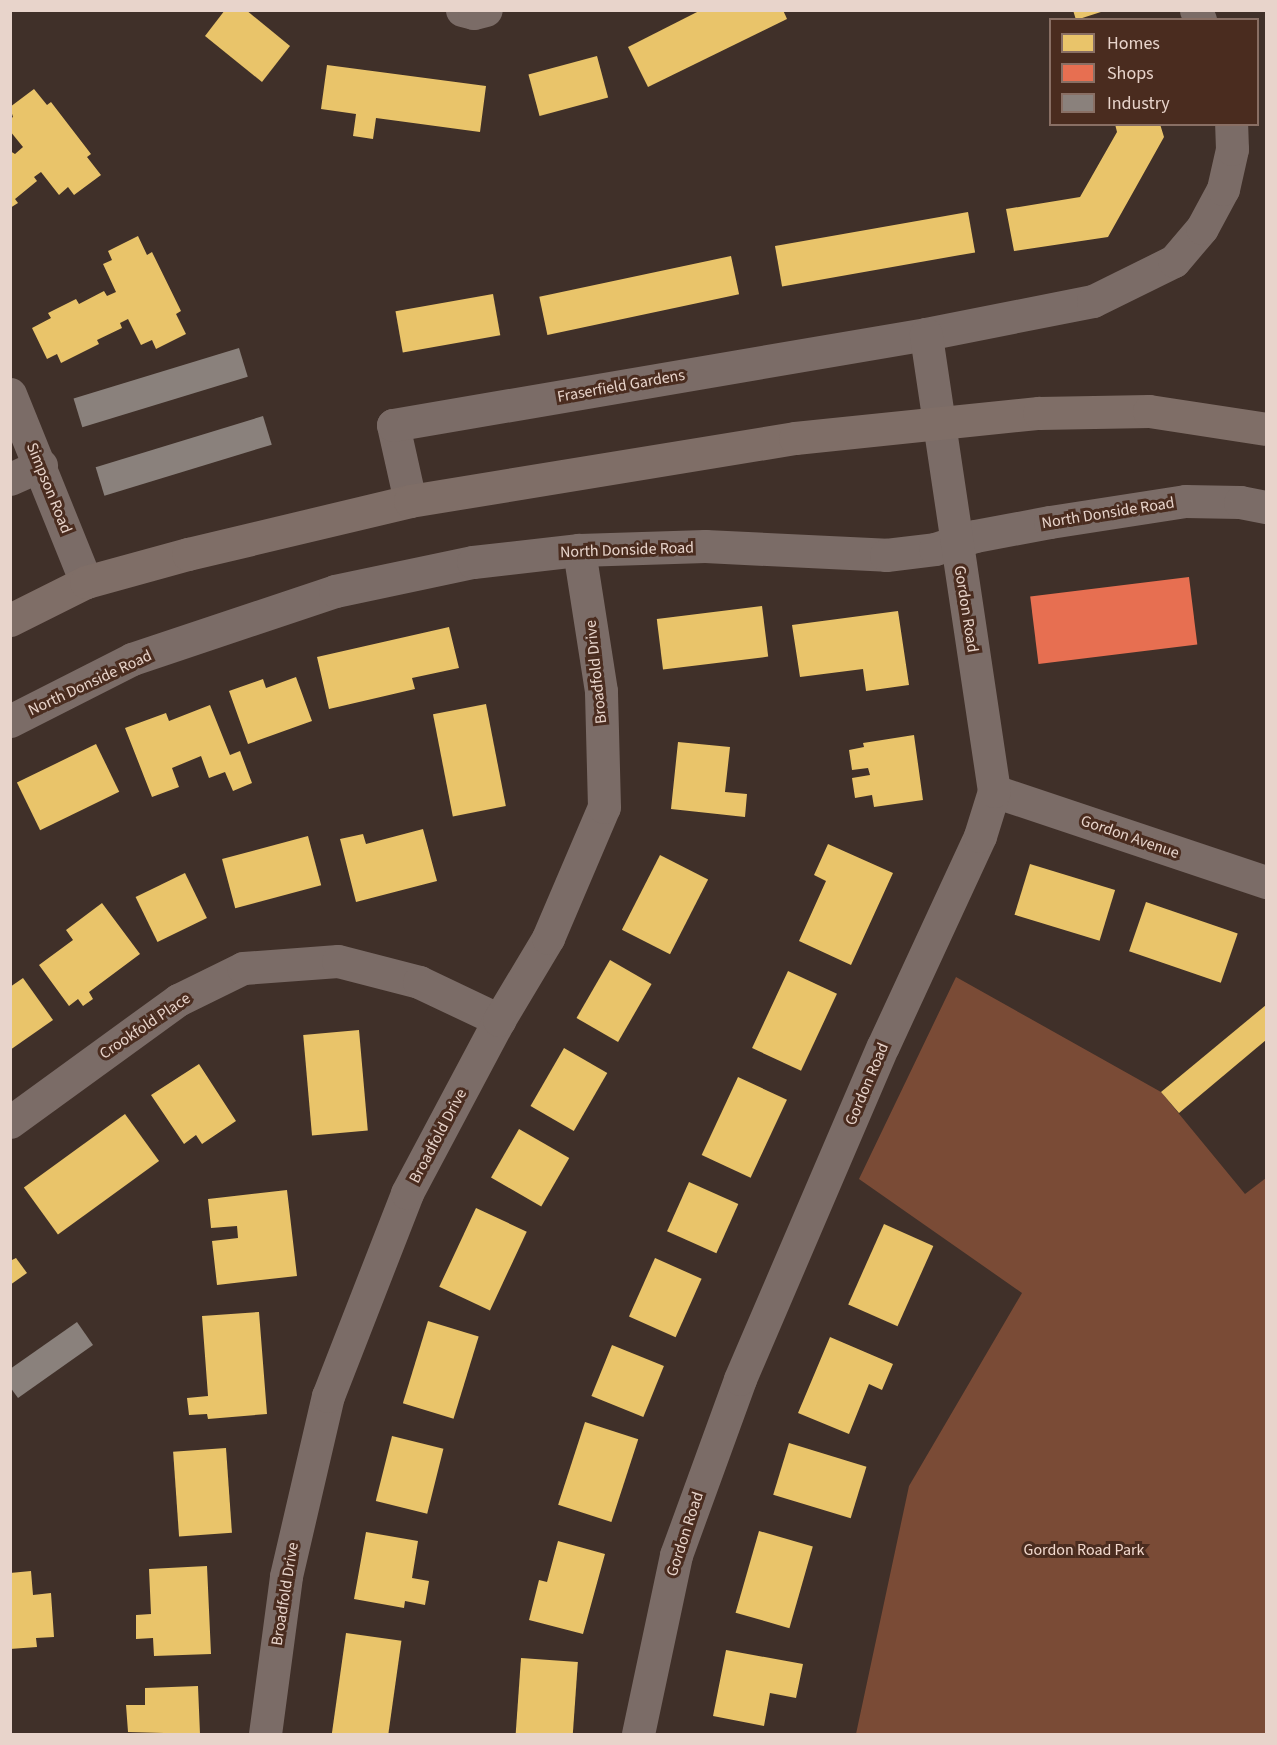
<!DOCTYPE html>
<html>
<head>
<meta charset="utf-8">
<style>
	body { margin:0 }
	#map { position:relative; width:1277px; height:1745px; overflow:hidden; background:#403029; font-family:"Source Sans 3",sans-serif }
	div>[style] { position:absolute }
	.green>* { inset:0; background:#7a4b36 }
	.homes>* { inset:0; background:#e9c46a; transform-origin:0 0 }
	.shops>* { inset:0; background:#e76f51; transform-origin:0 0 }
	.industry>* { inset:0; background:#8a817c; transform-origin:0 0 }
	.street>* { height:33px; margin:-16.5px; padding:0 16.5px; transform-origin:16.5px; border-radius:16.5px; background:#7b6c67 }
	.secondary>* { height:33px; margin:-16.5px; padding:0 16.5px; transform-origin:16.5px; border-radius:16.5px; background:#7f6e67 }
	span { translate:-50% -50%; white-space:nowrap; text-align:center; line-height:1.15; -webkit-text-stroke:6px #4a2c1f; paint-order:stroke }
	.street-label { font-size:16px; color:#e8d4cb }
	.park-label { font-size:16px; color:#f2d9ce }
	.frame { position:absolute; inset:0; border:12px solid #e8d4cb; pointer-events:none }
	.legend { position:absolute; left:1049px; top:18px; width:210px; height:108px; box-sizing:border-box; background:#4a2c1f; border:2px solid #896f64; margin:0; padding:8px 10px; list-style:none; font-size:18px; color:#e8d4cb }
	.legend li { display:flex; align-items:center; gap:12px; height:30px }
	.legend b { width:30px; border:2px solid #896f64 }
</style>
</head>
<body>
<div id="map">
	<div class="green">
		<div style="clip-path:polygon(956px 977px,1161px 1092px,1245px 1194px,1266px 1178px,1266px 1734px,856px 1734px,909px 1486px,1022px 1293px,859px 1179px)"></div>
	</div>
	<div class="homes">
		<div style="clip-path:polygon(225px 10px,246px 10px,290px 46px,262px 82px,205px 36px)"></div>
		<div style="clip-path:polygon(701px 10px,783px 10px,787px 19px,648px 87px,628px 47px)"></div>
		<div style="clip-path:polygon(1073px 10px,1104px 10px,1104px 11px,1076px 20px)"></div>
		<div style="left:597px;top:56px;width:43px;height:71px;rotate:75deg"></div>
		<div style="clip-path:polygon(327px 65px,486px 86px,480px 132px,376px 118px,373px 139px,353px 136px,356px 114px,321px 109px)"></div>
		<div style="clip-path:polygon(34px 89px,47px 105px,51px 102px,91px 154px,87px 157px,101px 175px,74px 195px,68px 187px,59px 195px,41px 172px,34px 177px,37px 181px,15px 199px,18px 203px,10px 208px,10px 151px,15px 154px,23px 147px,10px 131px,10px 119px,13px 117px,10px 107px)"></div>
		<div style="clip-path:polygon(1115px 124px,1160px 124px,1164px 137px,1108px 237px,1014px 251px,1006px 209px,1080px 197px,1117px 132px)"></div>
		<div style="left:968px;top:212px;width:41px;height:196px;rotate:80deg"></div>
		<div style="clip-path:polygon(138px 236px,147px 255px,152px 252px,181px 311px,176px 314px,186px 334px,156px 349px,152px 340px,141px 345px,128px 319px,120px 323px,122px 328px,97px 340px,99px 344px,61px 363px,57px 354px,47px 359px,32px 328px,51px 318px,48px 313px,76px 299px,79px 304px,104px 291px,107px 296px,116px 292px,103px 264px,112px 260px,108px 251px)"></div>
		<div style="left:731px;top:256px;width:39px;height:196px;rotate:78deg"></div>
		<div style="left:493px;top:294px;width:42px;height:99px;rotate:80deg"></div>
		<div style="left:762px;top:606px;width:51px;height:106px;rotate:83deg"></div>
		<div style="clip-path:polygon(898px 611px,909px 685px,866px 691px,863px 669px,800px 677px,792px 625px)"></div>
		<div style="clip-path:polygon(449px 627px,459px 668px,412px 678px,415px 689px,329px 709px,317px 657px)"></div>
		<div style="clip-path:polygon(296px 677px,312px 721px,248px 744px,229px 691px,263px 679px,266px 688px)"></div>
		<div style="left:486px;top:704px;width:104px;height:54px;rotate:79deg"></div>
		<div style="clip-path:polygon(210px 705px,230px 755px,240px 751px,252px 783px,233px 791px,225px 772px,209px 778px,201px 756px,172px 768px,179px 787px,152px 797px,125px 728px,166px 713px,169px 721px)"></div>
		<div style="clip-path:polygon(914px 735px,923px 800px,874px 807px,872px 795px,855px 798px,852px 778px,870px 775px,868px 768px,852px 770px,849px 750px,864px 747px,863px 743px)"></div>
		<div style="clip-path:polygon(678px 742px,730px 747px,725px 792px,747px 794px,745px 817px,671px 809px)"></div>
		<div style="left:96px;top:744px;width:53px;height:88px;rotate:64deg"></div>
		<div style="clip-path:polygon(423px 829px,437px 881px,356px 902px,340px 839px,363px 834px,366px 844px)"></div>
		<div style="left:308px;top:836px;width:51px;height:89px;rotate:75deg"></div>
		<div style="clip-path:polygon(828px 844px,893px 873px,851px 965px,799px 941px,826px 881px,814px 875px)"></div>
		<div style="left:660px;top:855px;width:54px;height:84px;rotate:27deg"></div>
		<div style="left:1030px;top:864px;width:89px;height:53px;rotate:17deg"></div>
		<div style="left:185px;top:873px;width:50px;height:55px;rotate:64deg"></div>
		<div style="left:1146px;top:902px;width:97px;height:52px;rotate:19deg"></div>
		<div style="clip-path:polygon(102px 903px,140px 954px,89px 992px,93px 999px,83px 1006px,78px 999px,69px 1006px,39px 965px,73px 940px,66px 930px)"></div>
		<div style="left:610px;top:960px;width:48px;height:67px;rotate:30deg"></div>
		<div style="left:788px;top:971px;width:54px;height:85px;rotate:25deg"></div>
		<div style="clip-path:polygon(23px 978px,53px 1020px,10px 1050px,10px 987px)"></div>
		<div style="clip-path:polygon(1266px 1005px,1266px 1040px,1179px 1113px,1161px 1092px)"></div>
		<div style="left:359px;top:1030px;width:101px;height:56px;rotate:85deg"></div>
		<div style="left:564px;top:1048px;width:50px;height:67px;rotate:30deg"></div>
		<div style="clip-path:polygon(199px 1064px,236px 1121px,202px 1144px,196px 1135px,184px 1144px,151px 1095px)"></div>
		<div style="left:738px;top:1077px;width:54px;height:86px;rotate:25deg"></div>
		<div style="left:125px;top:1114px;width:58px;height:125px;rotate:54deg"></div>
		<div style="left:519px;top:1129px;width:58px;height:56px;rotate:30deg"></div>
		<div style="left:689px;top:1182px;width:54px;height:54px;rotate:24deg"></div>
		<div style="clip-path:polygon(287px 1190px,297px 1276px,217px 1285px,212px 1241px,238px 1238px,237px 1226px,211px 1228px,208px 1199px)"></div>
		<div style="left:476px;top:1208px;width:56px;height:87px;rotate:25deg"></div>
		<div style="left:884px;top:1224px;width:54px;height:88px;rotate:24deg"></div>
		<div style="clip-path:polygon(16px 1258px,27px 1273px,10px 1285px,10px 1261px)"></div>
		<div style="left:655px;top:1258px;width:51px;height:64px;rotate:24deg"></div>
		<div style="clip-path:polygon(259px 1312px,267px 1414px,208px 1419px,207px 1414px,189px 1415px,187px 1398px,208px 1396px,202px 1316px)"></div>
		<div style="left:428px;top:1321px;width:53px;height:86px;rotate:17deg"></div>
		<div style="clip-path:polygon(830px 1337px,893px 1364px,882px 1390px,869px 1384px,849px 1434px,798px 1413px)"></div>
		<div style="left:612px;top:1345px;width:56px;height:55px;rotate:22deg"></div>
		<div style="left:585px;top:1422px;width:56px;height:87px;rotate:18deg"></div>
		<div style="left:392px;top:1436px;width:53px;height:67px;rotate:14deg"></div>
		<div style="left:789px;top:1443px;width:81px;height:54px;rotate:17deg"></div>
		<div style="left:226px;top:1448px;width:85px;height:53px;rotate:86deg"></div>
		<div style="left:759px;top:1531px;width:56px;height:85px;rotate:16deg"></div>
		<div style="clip-path:polygon(366px 1532px,418px 1541px,412px 1578px,429px 1581px,425px 1605px,405px 1601px,404px 1608px,354px 1599px)"></div>
		<div style="clip-path:polygon(558px 1541px,605px 1554px,583px 1634px,529px 1620px,539px 1580px,547px 1582px)"></div>
		<div style="clip-path:polygon(207px 1566px,211px 1654px,154px 1656px,153px 1638px,136px 1639px,136px 1615px,151px 1614px,149px 1569px)"></div>
		<div style="clip-path:polygon(31px 1571px,33px 1595px,51px 1593px,54px 1637px,36px 1638px,37px 1647px,10px 1649px,10px 1573px)"></div>
		<div style="left:346px;top:1633px;width:56px;height:102px;rotate:8deg"></div>
		<div style="clip-path:polygon(726px 1650px,803px 1664px,796px 1698px,770px 1693px,764px 1726px,713px 1716px)"></div>
		<div style="left:521px;top:1658px;width:57px;height:76px;rotate:4deg"></div>
		<div style="clip-path:polygon(198px 1686px,200px 1734px,128px 1732px,126px 1705px,145px 1705px,145px 1688px)"></div>
	</div>
	<div class="shops">
		<div style="left:1189px;top:577px;width:68px;height:160px;rotate:83deg"></div>
	</div>
	<div class="industry">
		<div style="left:239px;top:348px;width:30px;height:173px;rotate:73deg"></div>
		<div style="left:263px;top:416px;width:30px;height:175px;rotate:73deg"></div>
		<div style="clip-path:polygon(77px 1322px,93px 1345px,18px 1398px,10px 1387px,10px 1369px)"></div>
	</div>
	<div class="street">
		<div style="left:462px;top:10px;width:12px;rotate:14deg"></div>
		<div style="left:474px;top:13px;width:12px;rotate:-14deg"></div>
		<div style="left:1196px;top:10px;width:11px;rotate:68deg"></div>
		<div style="left:10px;top:394px;width:203px;rotate:68deg"></div>
		<div style="left:10px;top:479px;width:34px;rotate:-24deg"></div>
		<div style="left:410px;top:501px;width:78px;rotate:-102.6deg"></div>
		<div style="left:393px;top:425px;width:541px;rotate:-9.69deg"></div>
		<div style="left:926px;top:334px;width:170px;rotate:-11.2deg"></div>
		<div style="left:1093px;top:301px;width:90px;rotate:-26.3deg"></div>
		<div style="left:1174px;top:261px;width:43px;rotate:-49.7deg"></div>
		<div style="left:1202px;top:228px;width:44px;rotate:-61.7deg"></div>
		<div style="left:1223px;top:189px;width:41px;rotate:-77.3deg"></div>
		<div style="left:1232px;top:149px;width:25px;rotate:-92deg"></div>
		<div style="left:10px;top:721px;width:137px;rotate:-26.9deg"></div>
		<div style="left:132px;top:659px;width:214px;rotate:-18.5deg"></div>
		<div style="left:335px;top:591px;width:141px;rotate:-11.9deg"></div>
		<div style="left:473px;top:562px;width:107px;rotate:-6.5deg"></div>
		<div style="left:579px;top:550px;width:126px;rotate:-1.8deg"></div>
		<div style="left:705px;top:546px;width:181px;rotate:2.8deg"></div>
		<div style="left:886px;top:555px;width:49px;rotate:-7deg"></div>
		<div style="left:935px;top:549px;width:42px;rotate:-18deg"></div>
		<div style="left:975px;top:536px;width:76px;rotate:-10.6deg"></div>
		<div style="left:1050px;top:522px;width:137px;rotate:-8.8deg"></div>
		<div style="left:1185px;top:501px;width:55px;rotate:1deg"></div>
		<div style="left:1240px;top:502px;width:26px;rotate:11deg"></div>
		<div style="left:994px;top:791px;width:287px;rotate:18.5deg"></div>
		<div style="left:10px;top:1122px;width:208px;rotate:-36deg"></div>
		<div style="left:178px;top:1000px;width:72px;rotate:-26.2deg"></div>
		<div style="left:243px;top:968px;width:95px;rotate:-4.2deg"></div>
		<div style="left:338px;top:961px;width:84px;rotate:14.5deg"></div>
		<div style="left:419px;top:982px;width:89px;rotate:25.4deg"></div>
		<div style="left:265px;top:1734px;width:159px;rotate:-82.4deg"></div>
		<div style="left:286px;top:1576px;width:185px;rotate:-76.9deg"></div>
		<div style="left:328px;top:1396px;width:218px;rotate:-68.7deg"></div>
		<div style="left:407px;top:1193px;width:196px;rotate:-62deg"></div>
		<div style="left:499px;top:1020px;width:96px;rotate:-59.1deg"></div>
		<div style="left:548px;top:938px;width:142px;rotate:-66.9deg"></div>
		<div style="left:604px;top:807px;width:116px;rotate:-91.5deg"></div>
		<div style="left:601px;top:691px;width:143px;rotate:-98.9deg"></div>
		<div style="left:638px;top:1734px;width:183px;rotate:-78deg"></div>
		<div style="left:676px;top:1555px;width:187px;rotate:-70deg"></div>
		<div style="left:740px;top:1379px;width:362px;rotate:-66.8deg"></div>
		<div style="left:883px;top:1046px;width:231px;rotate:-65.2deg"></div>
		<div style="left:980px;top:836px;width:47px;rotate:-72.7deg"></div>
		<div style="left:994px;top:791px;width:462px;rotate:-98.5deg"></div>
	</div>
	<div class="secondary">
		<div style="left:10px;top:620px;width:85px;rotate:-26.6deg"></div>
		<div style="left:86px;top:582px;width:106px;rotate:-15.4deg"></div>
		<div style="left:188px;top:554px;width:228px;rotate:-13.4deg"></div>
		<div style="left:410px;top:501px;width:390px;rotate:-9.3deg"></div>
		<div style="left:795px;top:438px;width:245px;rotate:-5.9deg"></div>
		<div style="left:1039px;top:413px;width:110px;rotate:-1deg"></div>
		<div style="left:1149px;top:411px;width:118px;rotate:8.7deg"></div>
	</div>
	<div class="street-label">
		<span style="left:621px;top:386px;rotate:-10deg">Fraserfield Gardens</span>
		<span style="left:49px;top:488px;rotate:68deg">Simpson Road</span>
		<span style="left:1108px;top:513px;rotate:-9deg">North Donside Road</span>
		<span style="left:627px;top:550px;rotate:-2deg">North Donside Road</span>
		<span style="left:966px;top:609px;rotate:81deg">Gordon Road</span>
		<span style="left:596px;top:672px;rotate:-96deg">Broadfold Drive</span>
		<span style="left:90px;top:683px;rotate:-25deg">North Donside Road</span>
		<span style="left:1130px;top:837px;rotate:19deg">Gordon Avenue</span>
		<span style="left:145px;top:1026px;rotate:-34deg">Crookfold Place</span>
		<span style="left:867px;top:1084px;rotate:-67deg">Gordon Road</span>
		<span style="left:438px;top:1136px;rotate:-62deg">Broadfold Drive</span>
		<span style="left:685px;top:1534px;rotate:-72deg">Gordon Road</span>
		<span style="left:285px;top:1594px;rotate:-81deg">Broadfold Drive</span>
	</div>
	<div class="park-label">
		<span style="left:1084px;top:1550px">Gordon Road Park</span>
	</div>
	<div class="frame"></div>
	<ul class="legend">
	<li><b style="height:16px;background:#e9c46a"></b>Homes</li>
	<li><b style="height:16px;background:#e76f51"></b>Shops</li>
	<li><b style="height:16px;background:#8a817c"></b>Industry</li>
	</ul>
</div>
</body>
</html>
